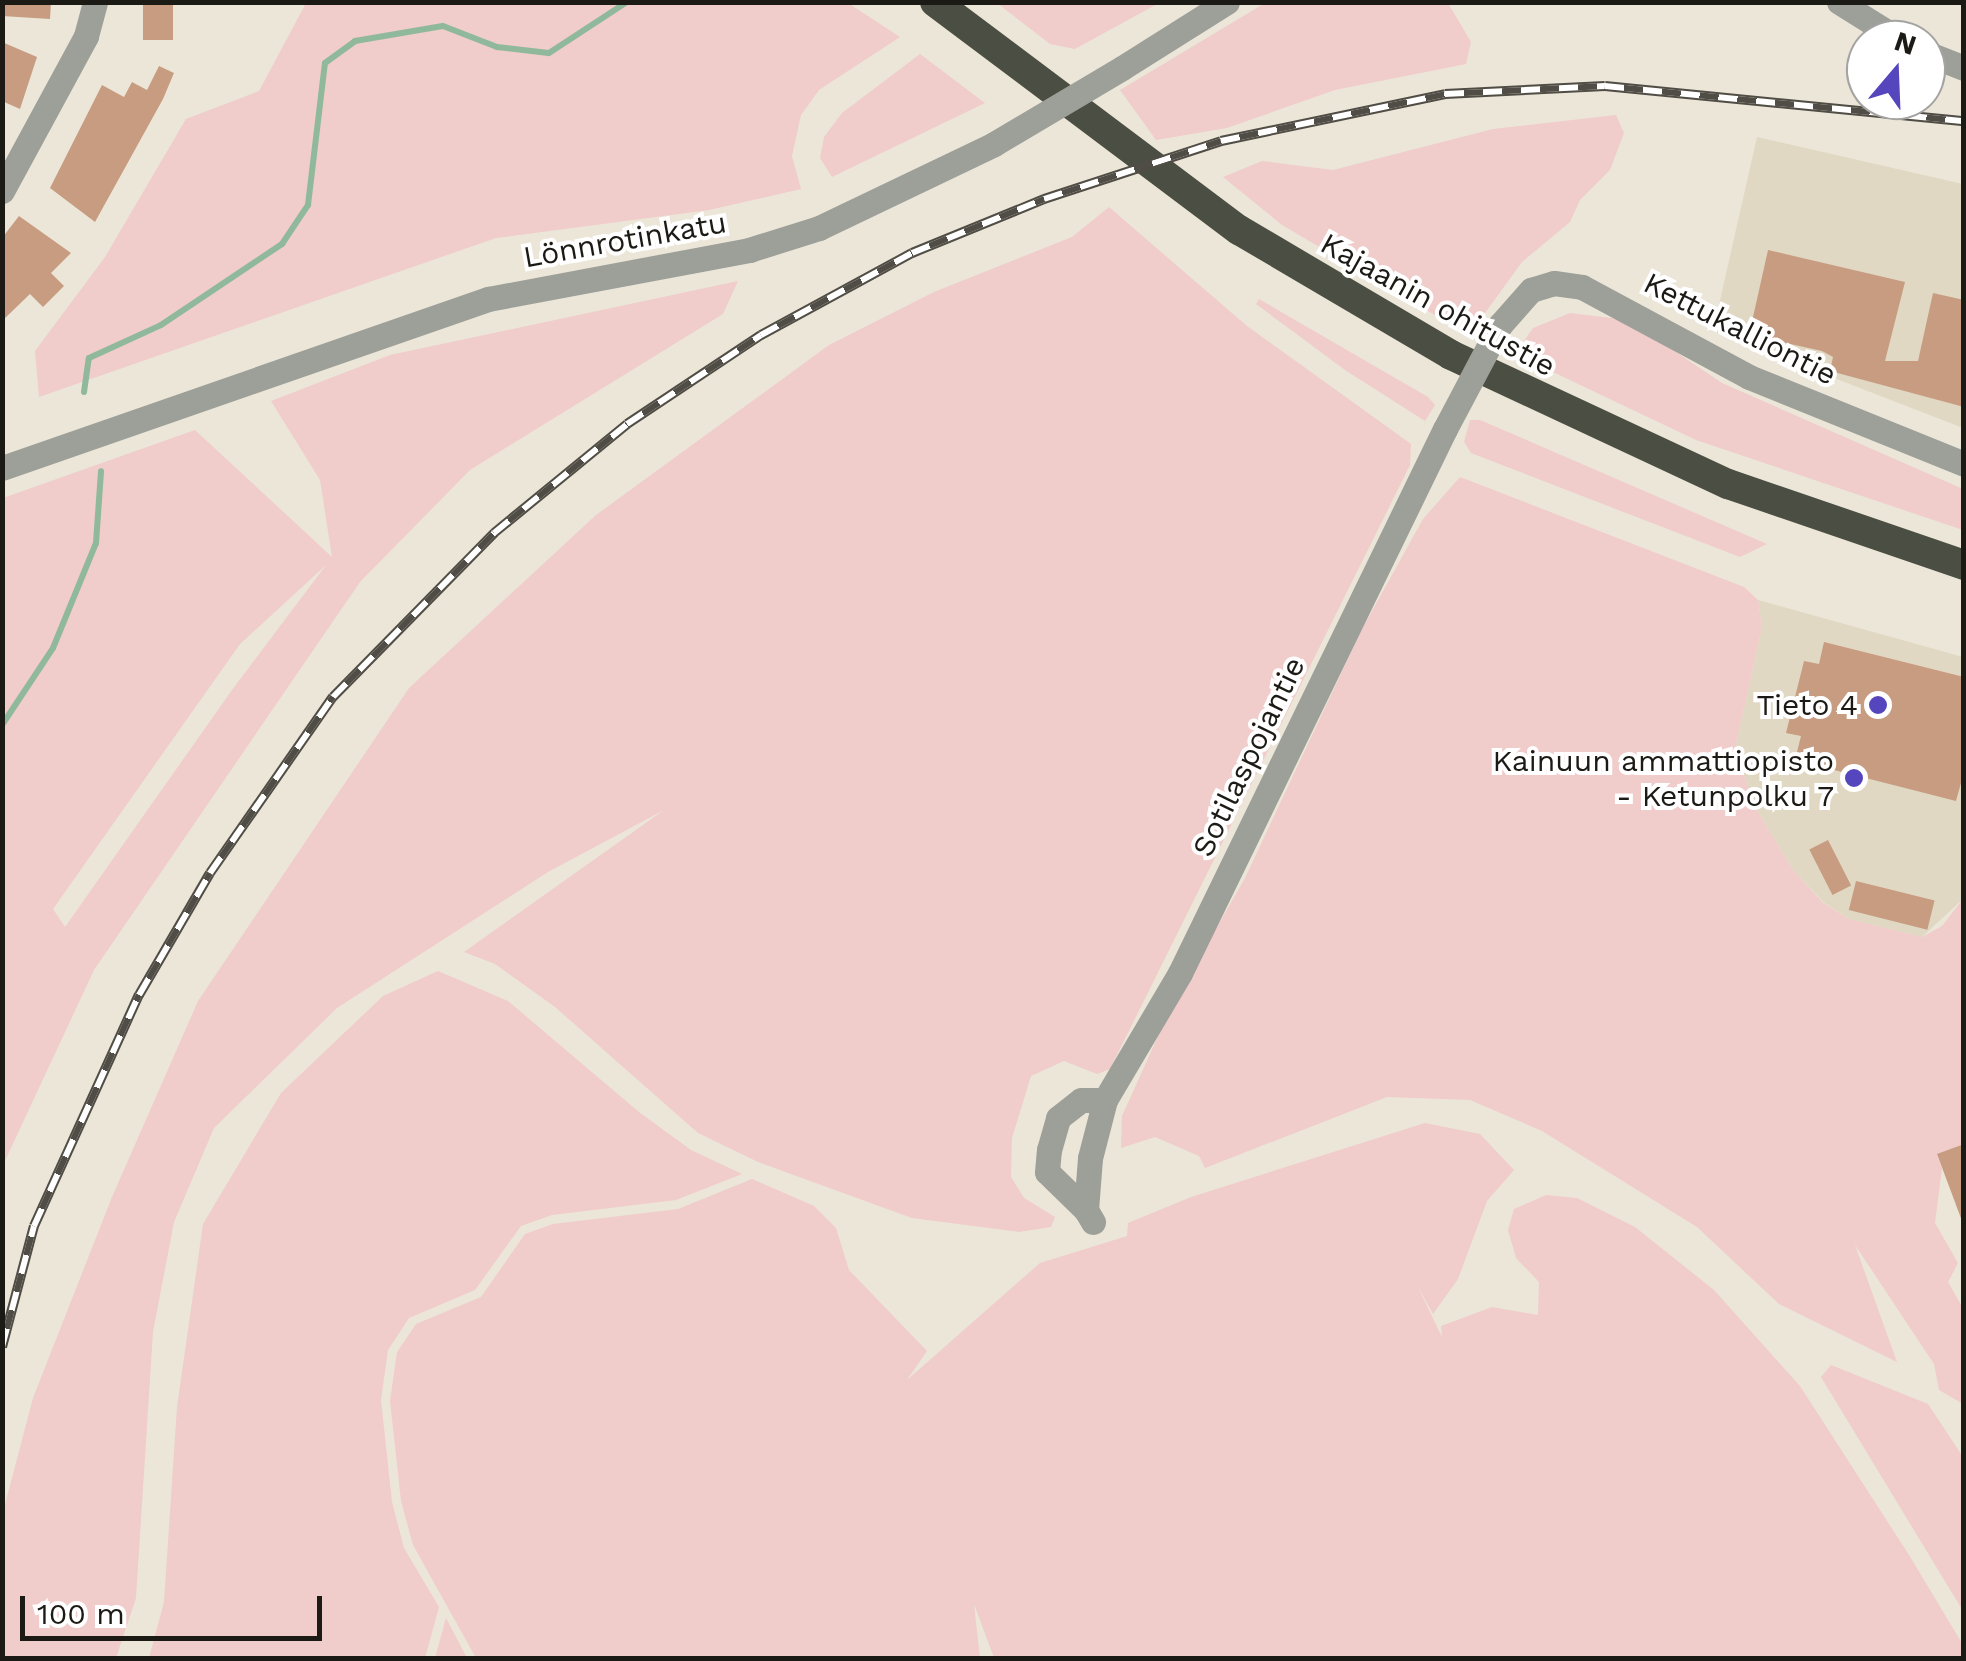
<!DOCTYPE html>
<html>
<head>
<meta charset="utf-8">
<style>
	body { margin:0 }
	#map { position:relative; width:1966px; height:1661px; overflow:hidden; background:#ece6d8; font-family:"Work Sans",sans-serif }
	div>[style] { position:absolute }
	.built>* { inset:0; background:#e1d8c4 }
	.green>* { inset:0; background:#f0ccca }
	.stream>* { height:6px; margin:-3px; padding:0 3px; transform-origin:3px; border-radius:3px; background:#8fb99a }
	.building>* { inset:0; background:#c79c81; transform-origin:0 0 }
	.minor>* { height:25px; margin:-12.5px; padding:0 12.5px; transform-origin:12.5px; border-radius:12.5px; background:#9d9f99 }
	.highway>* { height:30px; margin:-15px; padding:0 15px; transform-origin:15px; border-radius:15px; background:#4b4f43 }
	.rail>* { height:10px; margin-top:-5px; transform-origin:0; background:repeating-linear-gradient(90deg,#fff 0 19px,#504d46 0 38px); box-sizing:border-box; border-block:2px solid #504d46 }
	.minor-bridge>* { height:25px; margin:-12.5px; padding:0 12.5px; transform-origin:12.5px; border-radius:12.5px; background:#9d9f99 }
	.dots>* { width:28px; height:28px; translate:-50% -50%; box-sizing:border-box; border:5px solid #fff; border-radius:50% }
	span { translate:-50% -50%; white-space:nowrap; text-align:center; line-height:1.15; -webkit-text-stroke:8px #fff; paint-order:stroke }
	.street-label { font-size:30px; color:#1c1a15 }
	.poi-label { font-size:30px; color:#1c1a15 }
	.right { translate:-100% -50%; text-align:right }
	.frame { position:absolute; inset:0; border:5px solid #1c1a15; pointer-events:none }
	.north { position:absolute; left:1846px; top:20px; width:100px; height:100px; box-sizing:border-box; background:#fff; border:2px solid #a4a3a1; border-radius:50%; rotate:19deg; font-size:28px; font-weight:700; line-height:40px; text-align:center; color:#1c1a15 }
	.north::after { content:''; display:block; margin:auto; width:35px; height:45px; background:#5646be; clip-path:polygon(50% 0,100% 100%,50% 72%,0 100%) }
	.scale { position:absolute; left:20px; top:1596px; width:302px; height:45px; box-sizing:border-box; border:5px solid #1c1a15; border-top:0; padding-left:12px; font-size:30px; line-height:35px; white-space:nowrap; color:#1c1a15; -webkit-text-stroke:8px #fff; paint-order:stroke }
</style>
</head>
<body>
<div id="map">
	<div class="built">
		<div style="clip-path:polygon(1757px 137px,1963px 184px,1963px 428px,1713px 331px)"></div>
		<div style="clip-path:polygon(1758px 600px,1963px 657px,1963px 899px,1922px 937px,1849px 919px,1824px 903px,1793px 870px,1755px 807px,1735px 749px,1762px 627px)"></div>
	</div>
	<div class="green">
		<div style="clip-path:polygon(306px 3px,848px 3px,900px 37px,819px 90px,801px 115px,792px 156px,801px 189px,709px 210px,496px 238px,39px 397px,35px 351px,105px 257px,186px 119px,259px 91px)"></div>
		<div style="clip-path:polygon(997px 3px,1159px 3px,1075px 49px,1050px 44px)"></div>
		<div style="clip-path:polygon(1265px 3px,1448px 3px,1471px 42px,1466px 64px,1335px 90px,1227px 128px,1156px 140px,1120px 90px)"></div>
		<div style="clip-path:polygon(920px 54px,985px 103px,832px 177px,820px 158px,824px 137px,842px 113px)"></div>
		<div style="clip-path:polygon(1616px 115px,1624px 133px,1610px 170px,1580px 200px,1570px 222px,1522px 262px,1469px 335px,1282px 225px,1223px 177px,1262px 161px,1333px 170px,1493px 129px)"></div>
		<div style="clip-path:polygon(1109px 207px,1247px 326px,1411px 444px,1410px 465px,1110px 1069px,1097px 1074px,1064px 1061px,1031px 1076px,1012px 1138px,1011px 1177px,1024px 1198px,1055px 1217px,1051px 1227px,1019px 1232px,912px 1218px,758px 1162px,698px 1133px,555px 1007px,495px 964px,464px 952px,664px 810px,548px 872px,337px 1008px,214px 1128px,174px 1222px,153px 1332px,136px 1598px,116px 1658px,3px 1658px,3px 1512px,33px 1398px,112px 1197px,198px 1001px,409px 688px,596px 515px,829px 345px,934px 292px,1072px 237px)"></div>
		<div style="clip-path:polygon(evenodd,738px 281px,723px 314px,470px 470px,360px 582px,94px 970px,3px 1165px,3px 498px,195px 430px,332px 557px,320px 480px,271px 401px,390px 355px,738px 281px,326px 565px,232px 690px,65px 927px,53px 909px,240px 644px,326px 565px)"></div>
		<div style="clip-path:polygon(1259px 299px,1428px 397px,1435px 405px,1425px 421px,1345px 370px,1256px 304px)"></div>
		<div style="clip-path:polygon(1570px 313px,1628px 320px,1722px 383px,1963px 489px,1963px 530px,1696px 440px,1515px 354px,1533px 328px)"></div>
		<div style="clip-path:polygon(1470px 420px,1480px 420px,1767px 544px,1740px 557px,1471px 453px,1464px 442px)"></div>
		<div style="clip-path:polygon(1460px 477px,1744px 587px,1758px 600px,1762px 627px,1735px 749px,1755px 807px,1793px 870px,1823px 903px,1849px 919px,1922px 937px,1942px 926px,1963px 899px,1963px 1144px,1937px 1155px,1942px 1168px,1935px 1223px,1958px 1263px,1948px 1282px,1963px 1308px,1963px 1404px,1939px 1390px,1934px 1364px,1855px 1245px,1897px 1362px,1779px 1304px,1697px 1227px,1542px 1131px,1470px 1100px,1387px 1097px,1205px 1168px,1199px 1156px,1155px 1137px,1121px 1148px,1122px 1116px,1173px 1003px,1245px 878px,1362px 629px,1423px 519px)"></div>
		<div style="clip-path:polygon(438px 971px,508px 1001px,639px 1112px,691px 1150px,742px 1174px,676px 1200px,552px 1215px,521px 1226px,475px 1290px,409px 1318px,388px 1350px,381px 1400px,392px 1502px,404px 1548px,439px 1607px,425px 1658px,149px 1658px,164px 1602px,177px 1407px,203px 1224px,281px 1093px,383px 996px)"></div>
		<div style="clip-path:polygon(1425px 1123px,1480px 1134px,1514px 1170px,1487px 1201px,1458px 1279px,1433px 1314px,1417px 1285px,1442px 1337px,1441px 1326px,1492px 1307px,1538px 1315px,1539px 1282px,1516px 1258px,1508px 1230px,1514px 1209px,1546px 1195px,1577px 1198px,1635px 1227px,1714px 1290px,1800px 1386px,1909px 1555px,1963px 1645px,1963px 1658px,994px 1658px,974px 1604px,980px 1658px,476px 1658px,413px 1545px,401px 1501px,390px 1401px,397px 1352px,416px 1324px,481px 1297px,525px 1234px,553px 1224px,678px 1209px,752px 1179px,814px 1206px,836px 1228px,849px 1270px,927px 1351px,907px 1380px,1040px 1263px,1127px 1236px,1128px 1223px,1191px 1197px)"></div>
		<div style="clip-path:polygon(1831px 1365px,1928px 1404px,1963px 1457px,1963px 1611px,1821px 1377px)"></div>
		<div style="clip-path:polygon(446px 1618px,467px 1658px,435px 1658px)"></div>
	</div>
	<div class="stream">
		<div style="left:84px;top:392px;width:34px;rotate:-82deg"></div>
		<div style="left:89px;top:358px;width:79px;rotate:-24.6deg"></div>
		<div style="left:161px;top:325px;width:146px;rotate:-33.8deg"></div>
		<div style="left:282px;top:244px;width:47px;rotate:-56.3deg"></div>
		<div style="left:308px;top:205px;width:143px;rotate:-83.2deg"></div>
		<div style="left:325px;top:63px;width:37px;rotate:-36deg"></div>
		<div style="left:355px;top:41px;width:89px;rotate:-9.7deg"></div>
		<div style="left:443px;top:26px;width:58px;rotate:21.3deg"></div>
		<div style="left:497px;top:47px;width:52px;rotate:6.6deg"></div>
		<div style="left:549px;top:53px;width:93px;rotate:-33.2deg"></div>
		<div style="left:2px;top:725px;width:92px;rotate:-56.5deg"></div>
		<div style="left:53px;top:648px;width:113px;rotate:-67.7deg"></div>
		<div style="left:96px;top:543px;width:72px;rotate:-86deg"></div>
	</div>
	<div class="building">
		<div style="clip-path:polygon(2px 2px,51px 2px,50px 19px,2px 16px)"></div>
		<div style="left:143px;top:2px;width:30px;height:38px"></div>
		<div style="clip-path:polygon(2px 42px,37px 57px,20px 109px,2px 101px)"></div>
		<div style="clip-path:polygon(159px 66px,174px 73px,163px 99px,95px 222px,50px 188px,102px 85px,124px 97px,132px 82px,147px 90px)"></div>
		<div style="clip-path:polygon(19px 216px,71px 253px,51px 273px,64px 286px,43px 307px,30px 294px,2px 321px,2px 238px)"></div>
		<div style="clip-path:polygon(1768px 250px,1905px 282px,1885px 361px,1918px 361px,1933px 293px,1964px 300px,1964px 407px,1830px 371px,1833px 357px,1822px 351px,1749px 335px)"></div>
		<div style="clip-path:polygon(1824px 642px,1964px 677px,1964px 772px,1956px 801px,1795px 760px,1801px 736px,1786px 733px,1804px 661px,1819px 664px)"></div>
		<div style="left:1828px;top:840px;width:51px;height:21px;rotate:63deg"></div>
		<div style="left:1856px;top:881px;width:81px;height:30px;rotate:14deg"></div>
		<div style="clip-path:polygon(1964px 1144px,1964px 1221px,1962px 1221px,1937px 1154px)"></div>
	</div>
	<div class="minor">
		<div style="left:1839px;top:2px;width:72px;rotate:31.9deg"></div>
		<div style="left:1926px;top:53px;width:41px;rotate:21.5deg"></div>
		<div style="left:1122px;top:68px;width:124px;rotate:-32.2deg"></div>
		<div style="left:2px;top:191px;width:176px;rotate:-61.5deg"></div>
		<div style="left:86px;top:36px;width:35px;rotate:-75deg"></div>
		<div style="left:1500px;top:325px;width:47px;rotate:-48.5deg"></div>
		<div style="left:1531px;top:290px;width:24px;rotate:-17deg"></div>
		<div style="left:1554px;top:283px;width:28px;rotate:8deg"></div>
		<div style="left:1582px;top:287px;width:190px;rotate:28.3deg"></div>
		<div style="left:1749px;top:377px;width:232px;rotate:22deg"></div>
		<div style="left:2px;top:468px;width:515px;rotate:-19.17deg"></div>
		<div style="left:488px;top:299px;width:266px;rotate:-10.6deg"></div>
		<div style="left:749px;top:250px;width:73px;rotate:-17.4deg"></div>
		<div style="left:819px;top:228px;width:194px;rotate:-25.6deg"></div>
		<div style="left:1086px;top:1210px;width:54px;rotate:-135.7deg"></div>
		<div style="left:1047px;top:1172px;width:22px;rotate:-85deg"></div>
		<div style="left:1049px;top:1150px;width:33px;rotate:-74deg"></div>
		<div style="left:1058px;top:1118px;width:29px;rotate:-38deg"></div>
		<div style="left:1081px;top:1100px;width:24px"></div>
		<div style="left:1093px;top:1222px;width:14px;rotate:-120deg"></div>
		<div style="left:1086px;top:1210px;width:52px;rotate:-85.6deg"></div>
		<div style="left:1090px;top:1158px;width:60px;rotate:-75.5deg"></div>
		<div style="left:1105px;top:1100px;width:147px;rotate:-59.4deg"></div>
		<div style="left:1180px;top:973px;width:605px;rotate:-64.03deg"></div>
	</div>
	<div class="highway">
		<div style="left:935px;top:2px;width:380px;rotate:36.9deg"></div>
		<div style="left:1239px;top:230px;width:246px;rotate:30.5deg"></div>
		<div style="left:1451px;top:355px;width:306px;rotate:25deg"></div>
		<div style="left:1728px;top:484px;width:250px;rotate:18.9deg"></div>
	</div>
	<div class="rail">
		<div style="left:2px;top:1347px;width:125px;rotate:-75.2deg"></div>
		<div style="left:34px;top:1226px;width:254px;rotate:-65.6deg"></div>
		<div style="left:139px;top:995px;width:141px;rotate:-59.8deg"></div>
		<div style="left:210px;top:873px;width:215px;rotate:-55.1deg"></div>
		<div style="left:333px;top:697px;width:230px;rotate:-45.5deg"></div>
		<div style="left:494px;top:533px;width:172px;rotate:-39.3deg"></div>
		<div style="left:627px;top:424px;width:161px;rotate:-33.6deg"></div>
		<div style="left:761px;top:335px;width:172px;rotate:-28.5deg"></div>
		<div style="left:912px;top:253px;width:143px;rotate:-22.2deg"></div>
		<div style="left:1044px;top:199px;width:186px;rotate:-18.1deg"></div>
		<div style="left:1221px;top:141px;width:229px;rotate:-11.8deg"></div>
		<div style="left:1445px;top:94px;width:160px;rotate:-2.9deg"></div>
		<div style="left:1605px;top:86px;width:361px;rotate:5.6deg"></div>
	</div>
	<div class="minor-bridge">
		<div style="left:994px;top:144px;width:149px;rotate:-30.7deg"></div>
		<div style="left:1445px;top:429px;width:118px;rotate:-62.1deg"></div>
	</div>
	<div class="dots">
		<div style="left:1878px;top:705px;background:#5646be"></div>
		<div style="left:1854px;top:778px;background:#5646be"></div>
	</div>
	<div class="street-label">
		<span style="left:625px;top:240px;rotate:-10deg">Lönnrotinkatu</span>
		<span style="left:1438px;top:305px;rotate:29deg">Kajaanin ohitustie</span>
		<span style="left:1740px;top:329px;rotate:27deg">Kettukalliontie</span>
		<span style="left:1249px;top:757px;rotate:-64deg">Sotilaspojantie</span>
	</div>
	<div class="poi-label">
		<span class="right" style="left:1858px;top:705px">Tieto 4</span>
		<span class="right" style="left:1834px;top:778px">Kainuun ammattiopisto<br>- Ketunpolku 7</span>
	</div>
	<div class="frame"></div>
	<div class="north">N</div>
	<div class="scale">100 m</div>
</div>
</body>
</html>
